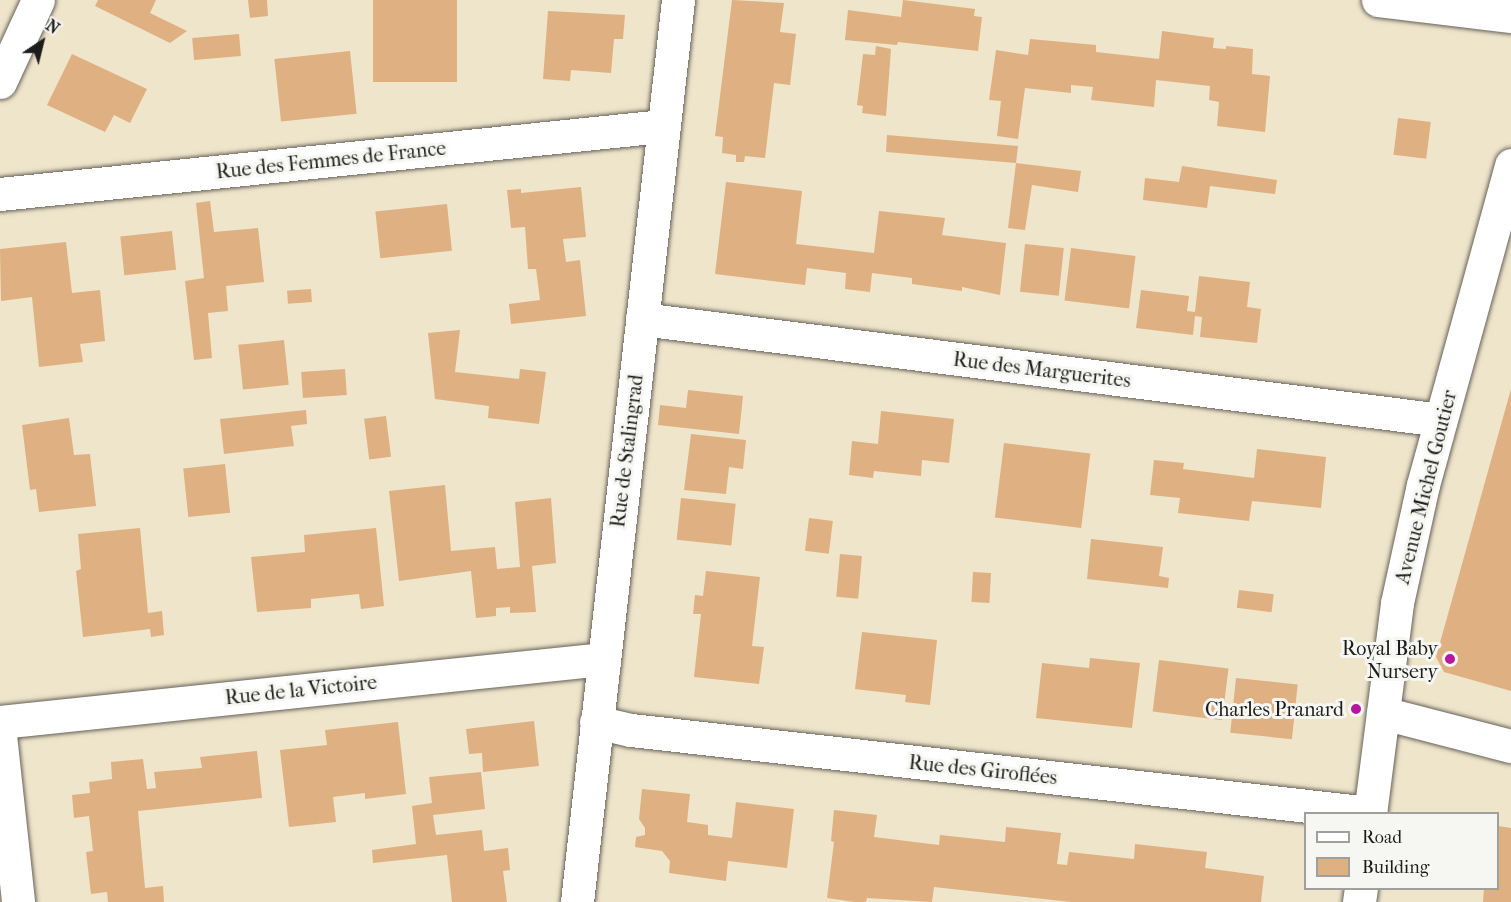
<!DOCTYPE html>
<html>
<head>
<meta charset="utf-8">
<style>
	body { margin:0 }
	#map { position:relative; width:1511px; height:902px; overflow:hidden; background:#efe5cb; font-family:"IM FELL French Canon",serif }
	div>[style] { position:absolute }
	.building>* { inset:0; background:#dfb081; transform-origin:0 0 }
	.roads { filter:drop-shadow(0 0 2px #666259) drop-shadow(0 0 2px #666259) }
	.minor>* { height:33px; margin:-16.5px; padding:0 16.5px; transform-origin:16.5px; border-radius:16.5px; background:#fff }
	.tertiary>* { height:33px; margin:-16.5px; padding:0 16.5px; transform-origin:16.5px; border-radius:16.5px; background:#fff }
	.dots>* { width:16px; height:16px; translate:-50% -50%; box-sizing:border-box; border:3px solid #f6f6f2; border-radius:50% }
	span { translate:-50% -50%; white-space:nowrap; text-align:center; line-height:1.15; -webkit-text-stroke:6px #f6f6f2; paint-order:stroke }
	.street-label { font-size:20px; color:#1c1c1c }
	.poi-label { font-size:20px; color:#1c1c1c }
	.right { translate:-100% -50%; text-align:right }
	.legend { position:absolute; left:1304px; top:812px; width:195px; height:78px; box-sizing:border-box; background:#f6f6f2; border:2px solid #9f9f9c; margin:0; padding:8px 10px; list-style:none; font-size:18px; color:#1c1c1c }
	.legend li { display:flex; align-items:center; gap:12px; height:30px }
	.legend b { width:30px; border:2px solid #9f9f9c }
	.north { position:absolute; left:12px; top:12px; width:60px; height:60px; -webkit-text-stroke:4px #f6f6f2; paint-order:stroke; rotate:35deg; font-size:16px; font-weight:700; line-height:24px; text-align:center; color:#1c1c1c }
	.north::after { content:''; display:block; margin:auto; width:21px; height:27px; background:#1c1c1c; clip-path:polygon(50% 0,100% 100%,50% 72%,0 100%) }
</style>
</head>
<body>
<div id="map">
	<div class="building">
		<div style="clip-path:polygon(98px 0,156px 0,150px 13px,187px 31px,170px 43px,95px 6px)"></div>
		<div style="clip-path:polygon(248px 0,267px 0,268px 16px,250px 18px)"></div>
		<div style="left:373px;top:0;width:84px;height:82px"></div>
		<div style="clip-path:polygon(732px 0,784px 3px,780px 32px,796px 34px,790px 85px,774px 83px,765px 158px,745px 156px,744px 162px,736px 162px,736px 155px,722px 153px,723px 137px,715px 136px)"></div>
		<div style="clip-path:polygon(903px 0,975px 9px,974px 16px,982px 17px,978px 51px,898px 42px,897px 45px,845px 40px,848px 10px,901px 17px)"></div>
		<div style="clip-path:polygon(548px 11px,625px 15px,623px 39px,614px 39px,611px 73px,571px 70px,570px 81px,543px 79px)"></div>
		<div style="clip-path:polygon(1162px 31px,1214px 38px,1213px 48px,1226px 49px,1226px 46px,1253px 49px,1252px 74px,1270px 76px,1265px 132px,1217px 126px,1219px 102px,1209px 100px,1210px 86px,1156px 80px,1154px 107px,1091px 100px,1093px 87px,1071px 85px,1071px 93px,1025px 88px,1018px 139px,997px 136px,1001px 101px,989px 100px,996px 50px,1028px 55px,1030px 39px,1096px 45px,1096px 52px,1159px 59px)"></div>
		<div style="left:239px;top:34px;width:22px;height:47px;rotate:85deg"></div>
		<div style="clip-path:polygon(876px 46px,891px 49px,886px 116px,862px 113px,863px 106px,857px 105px,863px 54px,875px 55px)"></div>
		<div style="left:350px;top:51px;width:63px;height:76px;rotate:84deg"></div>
		<div style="clip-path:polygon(72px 54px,147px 89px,130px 123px,114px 115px,105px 132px,47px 105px)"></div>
		<div style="left:1398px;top:118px;width:33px;height:37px;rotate:7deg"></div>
		<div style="clip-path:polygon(887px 135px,1018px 146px,1016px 163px,1081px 171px,1078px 192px,1032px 185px,1025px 230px,1008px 228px,1016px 163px,886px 152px)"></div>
		<div style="clip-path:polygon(1182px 166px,1277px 180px,1275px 194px,1210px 186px,1207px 208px,1143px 200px,1145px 178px,1179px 182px)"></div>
		<div style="clip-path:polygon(726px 182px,802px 191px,796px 244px,874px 253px,879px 211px,945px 218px,942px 235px,1006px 243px,1000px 295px,962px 287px,962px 291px,912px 284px,912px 278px,872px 273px,870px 292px,845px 289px,846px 273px,807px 268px,805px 285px,715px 274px)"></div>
		<div style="clip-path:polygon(581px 187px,586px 237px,563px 239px,566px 262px,580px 260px,586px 316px,511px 324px,509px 304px,540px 300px,536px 269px,528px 269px,525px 227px,511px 228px,507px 190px,521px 189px,521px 193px)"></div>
		<div style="clip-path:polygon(210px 201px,214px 232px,258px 228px,264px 282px,226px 286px,228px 311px,208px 313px,212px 358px,194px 360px,185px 281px,204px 278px,196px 203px)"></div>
		<div style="left:447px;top:204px;width:47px;height:72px;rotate:84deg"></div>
		<div style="left:172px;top:231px;width:39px;height:52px;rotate:84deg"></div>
		<div style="clip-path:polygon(66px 242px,72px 293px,100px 290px,105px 341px,80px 344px,83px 362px,39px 367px,32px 297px,1px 301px,0 249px)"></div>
		<div style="left:1025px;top:244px;width:39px;height:48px;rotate:6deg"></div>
		<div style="left:1071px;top:248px;width:65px;height:53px;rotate:7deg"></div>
		<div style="clip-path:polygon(1199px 276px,1250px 282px,1247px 307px,1261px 309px,1257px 343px,1200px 337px,1202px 317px,1195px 316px,1193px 335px,1136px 328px,1141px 290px,1189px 296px,1187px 311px,1195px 312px)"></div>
		<div style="left:311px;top:289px;width:13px;height:24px;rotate:86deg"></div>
		<div style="clip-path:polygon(460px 330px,455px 372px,519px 379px,520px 369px,546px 372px,539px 424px,488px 418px,489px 406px,435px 399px,428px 333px)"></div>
		<div style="left:284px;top:340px;width:45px;height:46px;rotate:84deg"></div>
		<div style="left:345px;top:369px;width:26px;height:44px;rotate:86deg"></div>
		<div style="clip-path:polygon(1511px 389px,1511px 691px,1444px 672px,1436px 657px)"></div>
		<div style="clip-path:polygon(688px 390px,743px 396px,739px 434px,658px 425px,660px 405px,686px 408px)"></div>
		<div style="clip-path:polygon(306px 410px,307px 424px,291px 426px,294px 446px,224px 454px,220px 419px)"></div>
		<div style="clip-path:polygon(881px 411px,954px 419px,949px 463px,922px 460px,921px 476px,874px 471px,873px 478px,849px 475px,852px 441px,878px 444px)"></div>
		<div style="left:386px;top:416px;width:41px;height:22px;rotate:83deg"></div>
		<div style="clip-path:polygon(69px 418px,74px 455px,90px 454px,96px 506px,39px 512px,36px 489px,30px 490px,22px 425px)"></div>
		<div style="clip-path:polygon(691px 434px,746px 440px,743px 469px,729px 467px,726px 494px,684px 490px)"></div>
		<div style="left:1004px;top:443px;width:87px;height:75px;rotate:7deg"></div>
		<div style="clip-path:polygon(1257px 449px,1326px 457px,1321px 508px,1252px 501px,1249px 521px,1178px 513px,1180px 498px,1150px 495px,1154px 460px,1184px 463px,1183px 469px,1254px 478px)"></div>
		<div style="left:225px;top:464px;width:49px;height:42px;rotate:84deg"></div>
		<div style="clip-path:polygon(445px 485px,451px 551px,495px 547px,497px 569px,520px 567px,515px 502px,551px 498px,556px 563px,532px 566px,536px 612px,510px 613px,510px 607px,496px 608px,496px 616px,476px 618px,471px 571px,399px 581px,389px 491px)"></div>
		<div style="left:681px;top:498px;width:55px;height:42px;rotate:6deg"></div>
		<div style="left:809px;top:518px;width:24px;height:33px;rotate:7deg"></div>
		<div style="clip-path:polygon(140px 528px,148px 613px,162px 611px,164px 635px,151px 637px,150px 629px,83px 637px,76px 571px,81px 569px,78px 534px)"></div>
		<div style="clip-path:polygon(376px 528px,384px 606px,361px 609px,359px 594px,311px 599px,311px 608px,257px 612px,251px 557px,305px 552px,304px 535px)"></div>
		<div style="clip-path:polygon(1091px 539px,1163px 547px,1159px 576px,1169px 578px,1168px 588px,1087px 579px)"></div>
		<div style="left:840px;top:554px;width:22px;height:43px;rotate:5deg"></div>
		<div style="clip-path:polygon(706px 571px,760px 577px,752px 646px,764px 647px,759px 684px,694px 677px,701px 614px,693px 614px,695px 595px,703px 596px)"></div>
		<div style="left:973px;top:572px;width:18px;height:30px;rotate:3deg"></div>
		<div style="left:1239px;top:590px;width:35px;height:18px;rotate:7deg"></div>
		<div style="clip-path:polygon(862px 632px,937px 640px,930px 705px,905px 702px,906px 695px,855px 689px)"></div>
		<div style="clip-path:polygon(1090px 658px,1140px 663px,1132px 728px,1036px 718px,1042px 663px,1089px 668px)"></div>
		<div style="left:1159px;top:660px;width:70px;height:52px;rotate:7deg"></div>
		<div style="left:1236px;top:678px;width:62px;height:55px;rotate:6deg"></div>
		<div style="clip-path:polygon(534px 721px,539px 766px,483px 772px,482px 753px,469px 754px,466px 729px)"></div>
		<div style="clip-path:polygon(398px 722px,406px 794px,365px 799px,365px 793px,333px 797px,336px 822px,289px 827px,280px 750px,327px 745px,325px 730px)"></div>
		<div style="clip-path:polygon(257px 751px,262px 798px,138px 811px,145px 888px,163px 886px,164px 902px,108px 902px,107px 892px,91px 894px,86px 852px,93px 851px,89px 816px,74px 818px,72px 795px,90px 793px,89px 782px,112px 779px,111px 762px,143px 759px,147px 789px,156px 788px,154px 772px,202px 768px,200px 757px)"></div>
		<div style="clip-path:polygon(481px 772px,485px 809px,433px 815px,436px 835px,482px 830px,484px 851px,508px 848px,510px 870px,503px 871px,507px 902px,452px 902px,447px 855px,373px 863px,372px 850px,416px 844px,412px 806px,432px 803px,429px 777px)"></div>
		<div style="clip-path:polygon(642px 789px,690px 794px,687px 822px,708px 825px,708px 835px,732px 838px,736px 802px,794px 809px,787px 868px,728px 861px,726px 881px,669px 873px,670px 861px,662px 851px,635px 847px,636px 837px,645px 835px,645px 828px,639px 819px)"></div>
		<div style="clip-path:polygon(834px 810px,877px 815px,874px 837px,939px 845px,940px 835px,1005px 842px,1006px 827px,1061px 833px,1057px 864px,1067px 865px,1069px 852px,1134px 859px,1135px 844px,1207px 852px,1205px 868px,1264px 876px,1261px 902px,1072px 902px,934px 887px,932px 902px,867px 898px,866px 902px,855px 902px,827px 898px,834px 842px,831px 841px)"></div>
		<div style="clip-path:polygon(1498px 826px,1511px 828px,1511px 902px,1483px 902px,1484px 888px,1498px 888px)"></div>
	</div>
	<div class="roads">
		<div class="minor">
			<div style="left:1378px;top:0;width:134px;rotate:6.9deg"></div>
			<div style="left:0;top:82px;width:90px;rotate:-65.1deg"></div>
			<div style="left:0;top:194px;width:665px;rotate:-5.86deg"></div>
			<div style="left:642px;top:319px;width:805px;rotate:7.2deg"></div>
			<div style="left:1383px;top:713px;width:132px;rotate:14.5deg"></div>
			<div style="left:0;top:722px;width:605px;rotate:-5.97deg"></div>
			<div style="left:596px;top:722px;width:36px;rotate:13deg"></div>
			<div style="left:631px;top:730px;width:744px;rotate:6.41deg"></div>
			<div style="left:0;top:735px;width:168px;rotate:83.8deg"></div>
			<div style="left:577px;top:902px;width:908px;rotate:-83.61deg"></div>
		</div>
		<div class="tertiary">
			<div style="left:1370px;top:814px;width:213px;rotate:-82.7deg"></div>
			<div style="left:1397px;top:603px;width:121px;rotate:-77.6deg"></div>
			<div style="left:1423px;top:485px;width:332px;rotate:-74.6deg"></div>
			<div style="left:1359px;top:902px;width:14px;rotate:-82deg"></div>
		</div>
	</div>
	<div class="dots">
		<div style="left:1450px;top:659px;background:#b5179e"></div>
		<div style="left:1356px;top:709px;background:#b5179e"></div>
	</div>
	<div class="street-label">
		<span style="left:331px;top:160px;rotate:-6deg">Rue des Femmes de France</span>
		<span style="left:1042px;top:370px;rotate:7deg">Rue des Marguerites</span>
		<span style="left:627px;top:451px;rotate:-83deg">Rue de Stalingrad</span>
		<span style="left:1426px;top:487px;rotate:-76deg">Avenue Michel Goutier</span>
		<span style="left:301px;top:690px;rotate:-6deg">Rue de la Victoire</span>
		<span style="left:983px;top:770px;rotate:6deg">Rue des Giroflées</span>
	</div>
	<div class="poi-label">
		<span class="right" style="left:1438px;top:660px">Royal Baby<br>Nursery</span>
		<span class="right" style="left:1344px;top:709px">Charles Pranard</span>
	</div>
	<ul class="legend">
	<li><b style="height:8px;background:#fff"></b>Road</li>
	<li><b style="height:16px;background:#dfb081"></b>Building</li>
	</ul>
	<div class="north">N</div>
</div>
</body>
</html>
